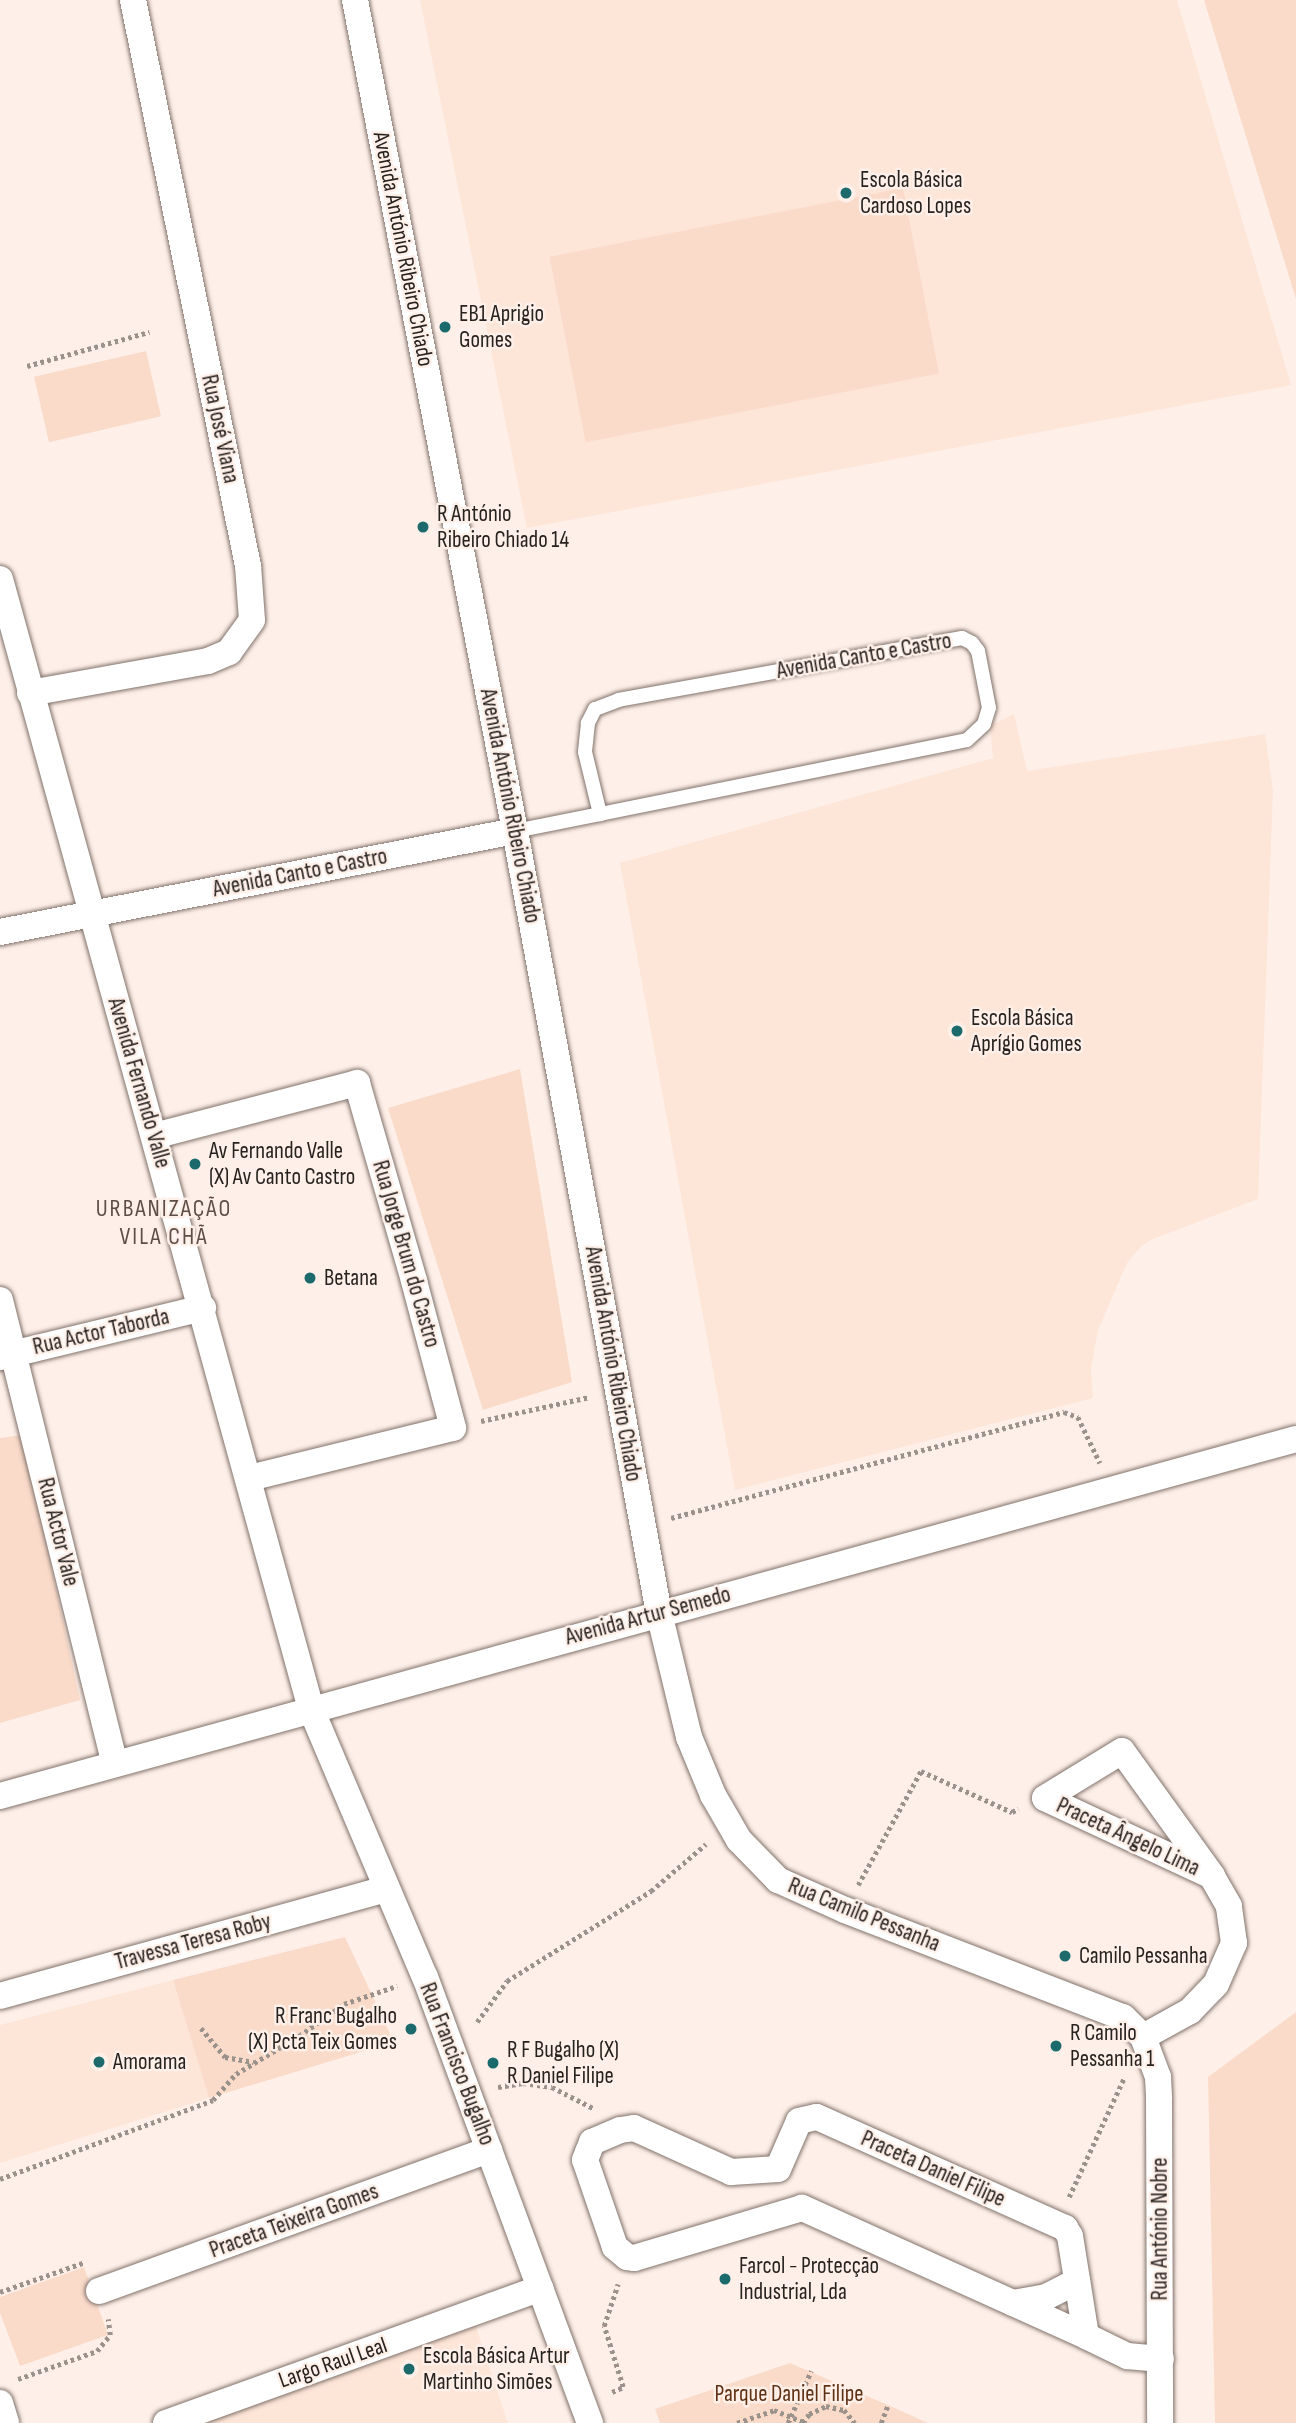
<!DOCTYPE html>
<html>
<head>
<meta charset="utf-8">
<style>
	body { margin:0 }
	#map { position:relative; width:1296px; height:2423px; overflow:hidden; background:#fef0e9; font-family:"Sofia Sans Condensed",sans-serif }
	div>[style] { position:absolute }
	.built>* { inset:0; background:#fde5d8 }
	.green>* { inset:0; background:#fadbca; transform-origin:0 0 }
	.path>* { height:4.5px; margin-top:-2.25px; transform-origin:0; background:repeating-linear-gradient(90deg,#9c928c 0 3.5px,transparent 0 7px) }
	.roads { filter:drop-shadow(0 0 2px #81726b) drop-shadow(0 0 2px #81726b) }
	.lane>* { height:14px; margin:-7px; padding:0 7px; transform-origin:7px; border-radius:7px; background:#fff }
	.street>* { height:26px; margin:-13px; padding:0 13px; transform-origin:13px; border-radius:13px; background:#fff }
	.dots>* { width:19px; height:19px; translate:-50% -50%; box-sizing:border-box; border:4px solid #fef0e9; border-radius:50% }
	span { translate:-50% -50%; white-space:nowrap; text-align:center; line-height:1.15; -webkit-text-stroke:5px #fef0e9; paint-order:stroke }
	.poi-label { font-size:23px; color:#28221f }
	.left { translate:0 -50%; text-align:left }
	.right { translate:-100% -50%; text-align:right }
	.street-label { font-size:23px; color:#28221f }
	.park-label { font-size:23px; color:#603013 }
	.neighbourhood-label { font-size:24px; color:#5d4f48; letter-spacing:2px }
</style>
</head>
<body>
<div id="map">
	<div class="built">
		<div style="clip-path:polygon(420px 0,1177px 0,1291px 385px,527px 528px)"></div>
		<div style="clip-path:polygon(1014px 714px,1027px 771px,1265px 734px,1273px 791px,1258px 1199px,1153px 1239px,1141px 1246px,1127px 1263px,1098px 1330px,1091px 1368px,1093px 1398px,735px 1490px,620px 863px,993px 758px,990px 726px)"></div>
		<div style="clip-path:polygon(173px 1980px,209px 2098px,0 2163px,0 2025px)"></div>
		<div style="clip-path:polygon(472px 2315px,508px 2423px,184px 2423px)"></div>
	</div>
	<div class="green">
		<div style="clip-path:polygon(1204px 0,1296px 0,1296px 299px)"></div>
		<div style="left:903px;top:188px;width:189px;height:360px;rotate:79deg"></div>
		<div style="left:146px;top:351px;width:67px;height:115px;rotate:77deg"></div>
		<div style="clip-path:polygon(520px 1069px,572px 1382px,483px 1410px,388px 1108px)"></div>
		<div style="clip-path:polygon(23px 1435px,80px 1700px,0 1723px,0 1438px)"></div>
		<div style="clip-path:polygon(345px 1937px,394px 2042px,209px 2098px,173px 1980px)"></div>
		<div style="clip-path:polygon(1296px 2012px,1296px 2423px,1215px 2423px,1208px 2077px)"></div>
		<div style="clip-path:polygon(84px 2267px,108px 2335px,20px 2366px,0 2313px,0 2297px)"></div>
		<div style="clip-path:polygon(790px 2363px,888px 2405px,928px 2423px,660px 2423px,655px 2409px)"></div>
	</div>
	<div class="path">
		<div style="left:27px;top:366px;width:127px;rotate:-15.6deg"></div>
		<div style="left:481px;top:1421px;width:111px;rotate:-12.5deg"></div>
		<div style="left:671px;top:1518px;width:407px;rotate:-15.1deg"></div>
		<div style="left:1064px;top:1412px;width:15px;rotate:20deg"></div>
		<div style="left:1078px;top:1417px;width:51px;rotate:64.4deg"></div>
		<div style="left:858px;top:1885px;width:130px;rotate:-61.1deg"></div>
		<div style="left:921px;top:1771px;width:100px;rotate:24.3deg"></div>
		<div style="left:1012px;top:1812px;width:7px;rotate:-27deg"></div>
		<div style="left:477px;top:2022px;width:51px;rotate:-53.8deg"></div>
		<div style="left:507px;top:1981px;width:170px;rotate:-32deg"></div>
		<div style="left:651px;top:1891px;width:72px;rotate:-40.5deg"></div>
		<div style="left:201px;top:2028px;width:38px;rotate:50deg"></div>
		<div style="left:225px;top:2057px;width:29px;rotate:10deg"></div>
		<div style="left:498px;top:2087px;width:25px;rotate:-9deg"></div>
		<div style="left:523px;top:2083px;width:29px;rotate:8deg"></div>
		<div style="left:552px;top:2087px;width:46px;rotate:27.1deg"></div>
		<div style="left:0;top:2179px;width:227px;rotate:-20.3deg"></div>
		<div style="left:213px;top:2100px;width:35px;rotate:-49deg"></div>
		<div style="left:236px;top:2074px;width:74px;rotate:-31.1deg"></div>
		<div style="left:299px;top:2036px;width:55px;rotate:-35.4deg"></div>
		<div style="left:344px;top:2004px;width:56px;rotate:-18.8deg"></div>
		<div style="left:1069px;top:2197px;width:131px;rotate:-65.2deg"></div>
		<div style="left:0;top:2292px;width:90px;rotate:-19.4deg"></div>
		<div style="left:18px;top:2379px;width:84px;rotate:-19.5deg"></div>
		<div style="left:97px;top:2351px;width:21px;rotate:-51deg"></div>
		<div style="left:110px;top:2335px;width:16px;rotate:-97deg"></div>
		<div style="left:612px;top:2392px;width:12px;rotate:-24deg"></div>
		<div style="left:623px;top:2387px;width:64px;rotate:-107.3deg"></div>
		<div style="left:604px;top:2326px;width:44px;rotate:-71.6deg"></div>
		<div style="left:737px;top:2423px;width:39px;rotate:-19deg"></div>
		<div style="left:774px;top:2410px;width:31px;rotate:22deg"></div>
		<div style="left:788px;top:2423px;width:57px;rotate:-66.1deg"></div>
		<div style="left:803px;top:2423px;width:11px;rotate:-56deg"></div>
		<div style="left:809px;top:2414px;width:19px;rotate:-25deg"></div>
		<div style="left:826px;top:2406px;width:18px;rotate:13deg"></div>
		<div style="left:844px;top:2410px;width:17px;rotate:50deg"></div>
		<div style="left:881px;top:2423px;width:19px;rotate:-69deg"></div>
	</div>
	<div class="roads">
		<div class="lane">
			<div style="left:515px;top:831px;width:87px;rotate:-11.3deg"></div>
			<div style="left:600px;top:814px;width:374px;rotate:-11.4deg"></div>
			<div style="left:967px;top:740px;width:23px;rotate:-43deg"></div>
			<div style="left:984px;top:724px;width:17px;rotate:-73deg"></div>
			<div style="left:989px;top:708px;width:58px;rotate:-100.9deg"></div>
			<div style="left:978px;top:651px;width:10px;rotate:-127deg"></div>
			<div style="left:972px;top:643px;width:11px;rotate:-153deg"></div>
			<div style="left:962px;top:638px;width:349px;rotate:169.8deg"></div>
			<div style="left:619px;top:700px;width:26px;rotate:159deg"></div>
			<div style="left:595px;top:709px;width:16px;rotate:117deg"></div>
			<div style="left:588px;top:723px;width:29px;rotate:96deg"></div>
			<div style="left:585px;top:752px;width:64px;rotate:76.4deg"></div>
		</div>
		<div class="street">
			<div style="left:355px;top:0;width:846px;rotate:79.1deg"></div>
			<div style="left:515px;top:831px;width:795px;rotate:79.57deg"></div>
			<div style="left:659px;top:1613px;width:128px;rotate:76.4deg"></div>
			<div style="left:689px;top:1737px;width:63px;rotate:67.5deg"></div>
			<div style="left:713px;top:1795px;width:52px;rotate:60deg"></div>
			<div style="left:739px;top:1840px;width:56px;rotate:45.7deg"></div>
			<div style="left:778px;top:1880px;width:73px;rotate:24.1deg"></div>
			<div style="left:845px;top:1910px;width:298px;rotate:21.1deg"></div>
			<div style="left:1123px;top:2017px;width:28px;rotate:45deg"></div>
			<div style="left:1143px;top:2037px;width:43px;rotate:69.4deg"></div>
			<div style="left:1158px;top:2077px;width:22px;rotate:87deg"></div>
			<div style="left:1159px;top:2099px;width:324px;rotate:89.8deg"></div>
			<div style="left:0;top:579px;width:1172px;rotate:74.61deg"></div>
			<div style="left:311px;top:1709px;width:291px;rotate:67deg"></div>
			<div style="left:425px;top:1977px;width:476px;rotate:69.7deg"></div>
			<div style="left:30px;top:693px;width:181px;rotate:-10.2deg"></div>
			<div style="left:208px;top:661px;width:23px;rotate:-23deg"></div>
			<div style="left:229px;top:652px;width:39px;rotate:-54deg"></div>
			<div style="left:252px;top:620px;width:54px;rotate:-94.2deg"></div>
			<div style="left:248px;top:566px;width:578px;rotate:-101.49deg"></div>
			<div style="left:0;top:932px;width:525px;rotate:-11.1deg"></div>
			<div style="left:154px;top:1136px;width:210px;rotate:-14.6deg"></div>
			<div style="left:357px;top:1083px;width:206px;rotate:73.9deg"></div>
			<div style="left:414px;top:1281px;width:152px;rotate:75.1deg"></div>
			<div style="left:453px;top:1428px;width:209px;rotate:166.2deg"></div>
			<div style="left:0;top:1300px;width:478px;rotate:76.1deg"></div>
			<div style="left:0;top:1357px;width:209px;rotate:-13.6deg"></div>
			<div style="left:0;top:1796px;width:1344px;rotate:-15.4deg"></div>
			<div style="left:0;top:1996px;width:401px;rotate:-15.5deg"></div>
			<div style="left:1143px;top:2037px;width:54px;rotate:-29deg"></div>
			<div style="left:1190px;top:2011px;width:37px;rotate:-46deg"></div>
			<div style="left:1216px;top:1984px;width:45px;rotate:-66.3deg"></div>
			<div style="left:1234px;top:1943px;width:37px;rotate:-98deg"></div>
			<div style="left:1229px;top:1906px;width:34px;rotate:-120deg"></div>
			<div style="left:1212px;top:1876px;width:184px;rotate:-155deg"></div>
			<div style="left:1045px;top:1798px;width:90px;rotate:-31.4deg"></div>
			<div style="left:1122px;top:1751px;width:154px;rotate:54.2deg"></div>
			<div style="left:99px;top:2291px;width:415px;rotate:-19.9deg"></div>
			<div style="left:1013px;top:2303px;width:34px;rotate:-10deg"></div>
			<div style="left:1046px;top:2297px;width:35px;rotate:-27deg"></div>
			<div style="left:1086px;top:2336px;width:312px;rotate:-155.7deg"></div>
			<div style="left:802px;top:2208px;width:175px;rotate:163.4deg"></div>
			<div style="left:634px;top:2258px;width:7px;rotate:-172deg"></div>
			<div style="left:627px;top:2257px;width:16px;rotate:-140deg"></div>
			<div style="left:615px;top:2247px;width:92px;rotate:-109deg"></div>
			<div style="left:585px;top:2160px;width:9px;rotate:-69deg"></div>
			<div style="left:588px;top:2152px;width:11px;rotate:-68deg"></div>
			<div style="left:592px;top:2142px;width:30px;rotate:-23deg"></div>
			<div style="left:620px;top:2130px;width:14px;rotate:-8deg"></div>
			<div style="left:634px;top:2128px;width:107px;rotate:24.4deg"></div>
			<div style="left:731px;top:2172px;width:47px;rotate:-3.7deg"></div>
			<div style="left:778px;top:2169px;width:52px;rotate:-66.4deg"></div>
			<div style="left:799px;top:2121px;width:18px;rotate:-13deg"></div>
			<div style="left:817px;top:2117px;width:272px;rotate:24.1deg"></div>
			<div style="left:1065px;top:2228px;width:9px;rotate:58deg"></div>
			<div style="left:1070px;top:2236px;width:101px;rotate:80.9deg"></div>
			<div style="left:1086px;top:2336px;width:46px;rotate:26deg"></div>
			<div style="left:1127px;top:2356px;width:34px;rotate:5deg"></div>
			<div style="left:0;top:2403px;width:21px;rotate:73deg"></div>
			<div style="left:166px;top:2423px;width:398px;rotate:-19.8deg"></div>
		</div>
	</div>
	<div class="dots">
		<div style="left:846px;top:193px;background:#1d6a6d"></div>
		<div style="left:445px;top:327px;background:#1d6a6d"></div>
		<div style="left:423px;top:527px;background:#1d6a6d"></div>
		<div style="left:957px;top:1031px;background:#1d6a6d"></div>
		<div style="left:195px;top:1164px;background:#1d6a6d"></div>
		<div style="left:310px;top:1278px;background:#1d6a6d"></div>
		<div style="left:1065px;top:1956px;background:#1d6a6d"></div>
		<div style="left:411px;top:2029px;background:#1d6a6d"></div>
		<div style="left:1056px;top:2046px;background:#1d6a6d"></div>
		<div style="left:99px;top:2062px;background:#1d6a6d"></div>
		<div style="left:493px;top:2063px;background:#1d6a6d"></div>
		<div style="left:725px;top:2279px;background:#1d6a6d"></div>
		<div style="left:409px;top:2369px;background:#1d6a6d"></div>
	</div>
	<div class="poi-label">
		<span class="left" style="left:860px;top:193px">Escola Básica<br>Cardoso Lopes</span>
		<span class="left" style="left:459px;top:327px">EB1 Aprigio<br>Gomes</span>
		<span class="left" style="left:437px;top:527px">R António<br>Ribeiro Chiado 14</span>
		<span class="left" style="left:971px;top:1031px">Escola Básica<br>Aprígio Gomes</span>
		<span class="left" style="left:209px;top:1164px">Av Fernando Valle<br>(X) Av Canto Castro</span>
		<span class="left" style="left:324px;top:1278px">Betana</span>
		<span class="left" style="left:1079px;top:1956px">Camilo Pessanha</span>
		<span class="right" style="left:397px;top:2029px">R Franc Bugalho<br>(X) Pcta Teix Gomes</span>
		<span class="left" style="left:1070px;top:2046px">R Camilo<br>Pessanha 1</span>
		<span class="left" style="left:507px;top:2063px">R F Bugalho (X)<br>R Daniel Filipe</span>
		<span class="left" style="left:113px;top:2062px">Amorama</span>
		<span class="left" style="left:739px;top:2279px">Farcol - Protecção<br>Industrial, Lda</span>
		<span class="left" style="left:423px;top:2369px">Escola Básica Artur<br>Martinho Simões</span>
	</div>
	<div class="street-label">
		<span style="left:403px;top:249px;rotate:79deg">Avenida António Ribeiro Chiado</span>
		<span style="left:220px;top:429px;rotate:78deg">Rua José Viana</span>
		<span style="left:864px;top:656px;rotate:-10deg">Avenida Canto e Castro</span>
		<span style="left:510px;top:806px;rotate:79deg">Avenida António Ribeiro Chiado</span>
		<span style="left:300px;top:873px;rotate:-11deg">Avenida Canto e Castro</span>
		<span style="left:139px;top:1083px;rotate:74deg">Avenida Fernando Valle</span>
		<span style="left:406px;top:1254px;rotate:74deg">Rua Jorge Brum do Castro</span>
		<span style="left:101px;top:1332px;rotate:-13deg">Rua Actor Taborda</span>
		<span style="left:613px;top:1364px;rotate:80deg">Avenida António Ribeiro Chiado</span>
		<span style="left:58px;top:1532px;rotate:76deg">Rua Actor Vale</span>
		<span style="left:648px;top:1616px;rotate:-15deg">Avenida Artur Semedo</span>
		<span style="left:1128px;top:1837px;rotate:25deg">Praceta Ângelo Lima</span>
		<span style="left:864px;top:1915px;rotate:22deg">Rua Camilo Pessanha</span>
		<span style="left:193px;top:1942px;rotate:-15deg">Travessa Teresa Roby</span>
		<span style="left:457px;top:2064px;rotate:69deg">Rua Francisco Bugalho</span>
		<span style="left:933px;top:2169px;rotate:24deg">Praceta Daniel Filipe</span>
		<span style="left:294px;top:2221px;rotate:-20deg">Praceta Teixeira Gomes</span>
		<span style="left:1160px;top:2229px;rotate:-90deg">Rua António Nobre</span>
		<span style="left:333px;top:2363px;rotate:-19deg">Largo Raul Leal</span>
	</div>
	<div class="park-label">
		<span style="left:789px;top:2394px">Parque Daniel Filipe</span>
	</div>
	<div class="neighbourhood-label">
		<span style="left:164px;top:1223px">URBANIZAÇÃO<br>VILA CHÃ</span>
	</div>
</div>
</body>
</html>
